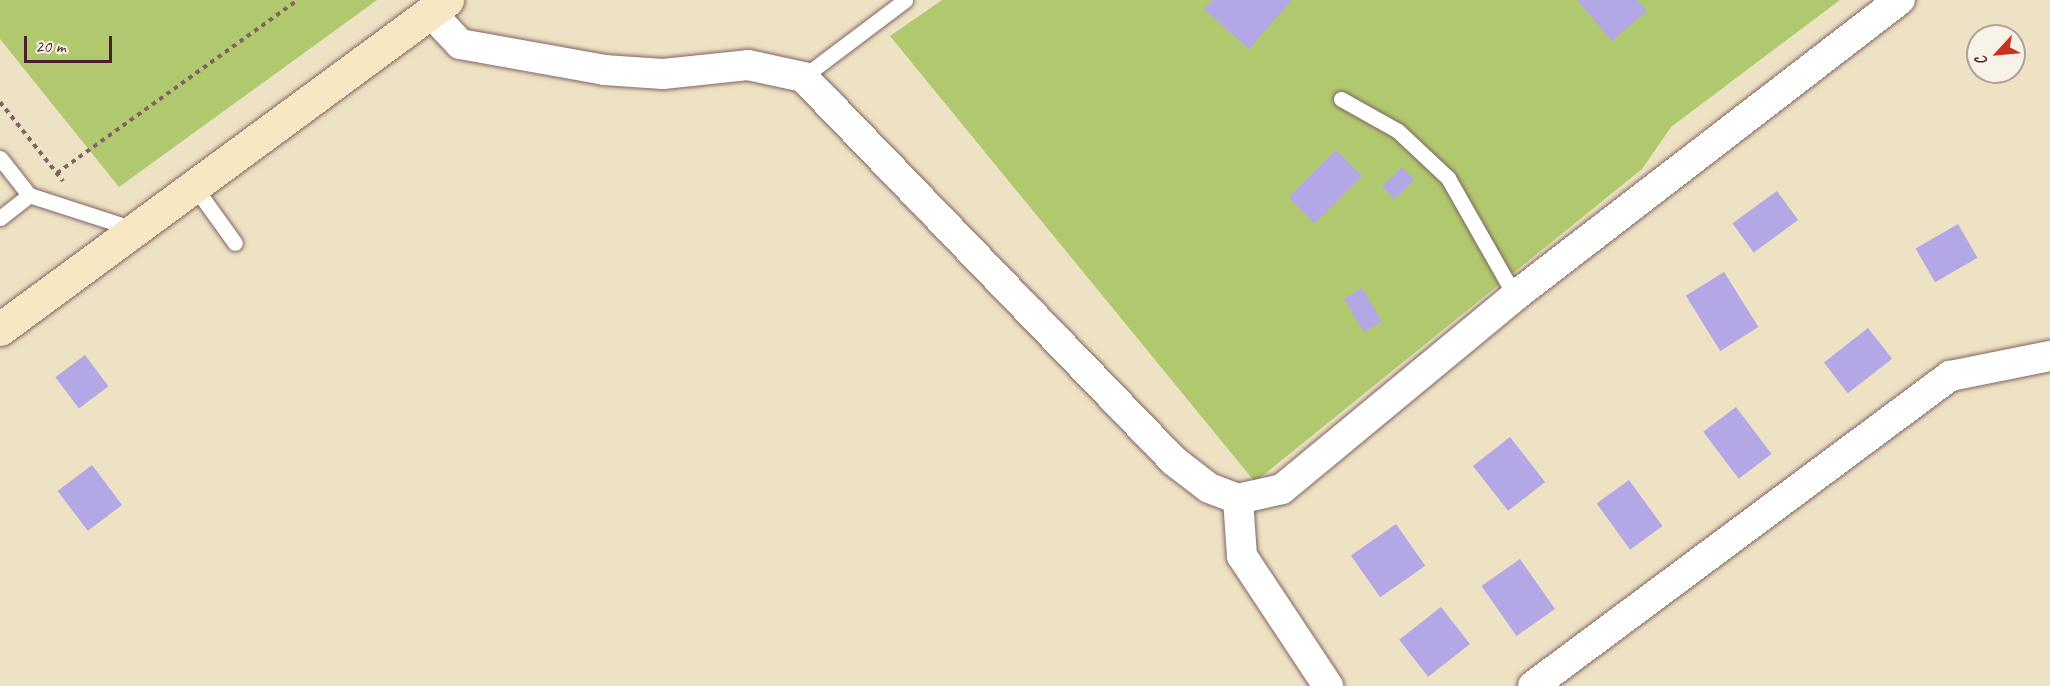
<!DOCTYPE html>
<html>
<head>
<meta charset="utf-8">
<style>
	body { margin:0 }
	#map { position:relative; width:2050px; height:686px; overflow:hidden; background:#ede2c4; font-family:Caveat,sans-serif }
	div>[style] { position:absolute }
	.green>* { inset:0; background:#b1c96e }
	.building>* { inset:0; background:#b3a7e6; transform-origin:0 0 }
	.path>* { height:4px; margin-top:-2px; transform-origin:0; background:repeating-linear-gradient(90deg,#836361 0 4.5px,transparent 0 9px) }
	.roads { filter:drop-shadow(0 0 2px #836361) drop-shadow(0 0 2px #836361) }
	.lane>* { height:15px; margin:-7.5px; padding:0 7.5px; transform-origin:7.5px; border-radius:7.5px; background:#fff }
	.street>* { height:30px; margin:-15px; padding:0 15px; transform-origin:15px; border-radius:15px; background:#fff }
	.secondary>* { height:33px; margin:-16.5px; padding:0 16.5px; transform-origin:16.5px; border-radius:16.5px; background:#f7e8c3 }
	span { translate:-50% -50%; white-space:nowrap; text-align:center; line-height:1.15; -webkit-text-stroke:6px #f7f3e8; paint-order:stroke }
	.north { position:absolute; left:1966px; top:24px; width:60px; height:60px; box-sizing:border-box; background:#f7f3e8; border:2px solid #b29e9c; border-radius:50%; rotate:244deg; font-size:16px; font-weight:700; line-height:24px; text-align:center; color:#4a1f2b }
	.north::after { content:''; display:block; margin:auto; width:21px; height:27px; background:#c8321e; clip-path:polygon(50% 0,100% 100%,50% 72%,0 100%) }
	.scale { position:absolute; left:24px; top:36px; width:88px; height:27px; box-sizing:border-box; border:3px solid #4a1f2b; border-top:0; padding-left:8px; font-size:18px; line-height:21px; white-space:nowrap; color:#4a1f2b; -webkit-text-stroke:4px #f7f3e8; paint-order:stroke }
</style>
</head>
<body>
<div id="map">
	<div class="green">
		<div style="clip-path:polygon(0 0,377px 0,119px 187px,0 39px)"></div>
		<div style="clip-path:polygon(942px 0,1840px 0,1671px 127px,1642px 169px,1255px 482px,890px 36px)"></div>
	</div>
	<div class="building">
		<div style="clip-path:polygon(1213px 0,1292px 0,1249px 49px,1204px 9px)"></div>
		<div style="clip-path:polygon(1577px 0,1637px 0,1647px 11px,1612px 41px)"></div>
		<div style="left:1336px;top:150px;width:37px;height:67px;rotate:45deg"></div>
		<div style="left:1402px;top:167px;width:18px;height:28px;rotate:45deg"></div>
		<div style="left:1777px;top:191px;width:36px;height:55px;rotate:54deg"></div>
		<div style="left:1958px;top:224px;width:39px;height:49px;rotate:60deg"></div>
		<div style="left:1724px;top:272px;width:65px;height:45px;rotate:58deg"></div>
		<div style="left:1362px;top:288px;width:39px;height:21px;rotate:59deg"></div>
		<div style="left:1868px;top:328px;width:39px;height:56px;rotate:52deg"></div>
		<div style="left:85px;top:355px;width:39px;height:37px;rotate:53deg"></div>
		<div style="left:1736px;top:407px;width:59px;height:41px;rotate:53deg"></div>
		<div style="left:1510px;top:437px;width:57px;height:47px;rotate:52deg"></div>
		<div style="left:92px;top:465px;width:50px;height:43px;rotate:53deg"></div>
		<div style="left:1629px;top:480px;width:57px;height:40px;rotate:54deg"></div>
		<div style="left:1396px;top:524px;width:51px;height:55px;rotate:55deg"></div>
		<div style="left:1520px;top:559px;width:61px;height:47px;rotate:55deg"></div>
		<div style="left:1441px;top:607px;width:47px;height:53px;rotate:52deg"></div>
	</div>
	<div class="path">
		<div style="left:0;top:102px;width:101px;rotate:51.4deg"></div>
		<div style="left:57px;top:173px;width:297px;rotate:-35.7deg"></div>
	</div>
	<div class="roads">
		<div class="lane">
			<div style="left:803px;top:77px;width:128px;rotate:-37deg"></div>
			<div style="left:1341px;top:99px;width:65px;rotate:29.3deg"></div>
			<div style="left:1398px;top:131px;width:69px;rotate:43.2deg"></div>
			<div style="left:1448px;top:178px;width:136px;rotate:60.4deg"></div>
			<div style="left:0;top:158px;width:47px;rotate:51.9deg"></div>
			<div style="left:194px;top:186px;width:70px;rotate:54.3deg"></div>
			<div style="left:0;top:218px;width:37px;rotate:-38deg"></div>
			<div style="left:29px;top:195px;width:110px;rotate:17.9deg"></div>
		</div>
		<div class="street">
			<div style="left:430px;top:12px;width:44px;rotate:46.8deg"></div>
			<div style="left:460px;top:44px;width:146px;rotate:10.2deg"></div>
			<div style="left:604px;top:70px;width:59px;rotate:3.9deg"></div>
			<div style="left:663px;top:74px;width:85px;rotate:-6deg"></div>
			<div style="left:748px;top:65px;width:56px;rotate:12.3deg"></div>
			<div style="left:803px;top:77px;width:534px;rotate:45.99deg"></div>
			<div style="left:1174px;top:461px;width:44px;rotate:37.6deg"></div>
			<div style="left:1209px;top:488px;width:31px;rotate:21deg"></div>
			<div style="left:1238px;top:499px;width:45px;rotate:-12.8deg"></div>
			<div style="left:1282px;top:489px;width:303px;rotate:-39.6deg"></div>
			<div style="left:1515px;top:296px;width:486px;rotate:-37.6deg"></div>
			<div style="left:1238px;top:499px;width:57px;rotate:86deg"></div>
			<div style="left:1242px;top:556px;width:156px;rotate:56.5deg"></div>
			<div style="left:1533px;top:686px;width:520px;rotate:-36.63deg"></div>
			<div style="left:1950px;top:376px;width:102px;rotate:-11.3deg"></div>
		</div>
		<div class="secondary">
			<div style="left:0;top:329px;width:555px;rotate:-36.35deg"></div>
		</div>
	</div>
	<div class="north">С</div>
	<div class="scale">20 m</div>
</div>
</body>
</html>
